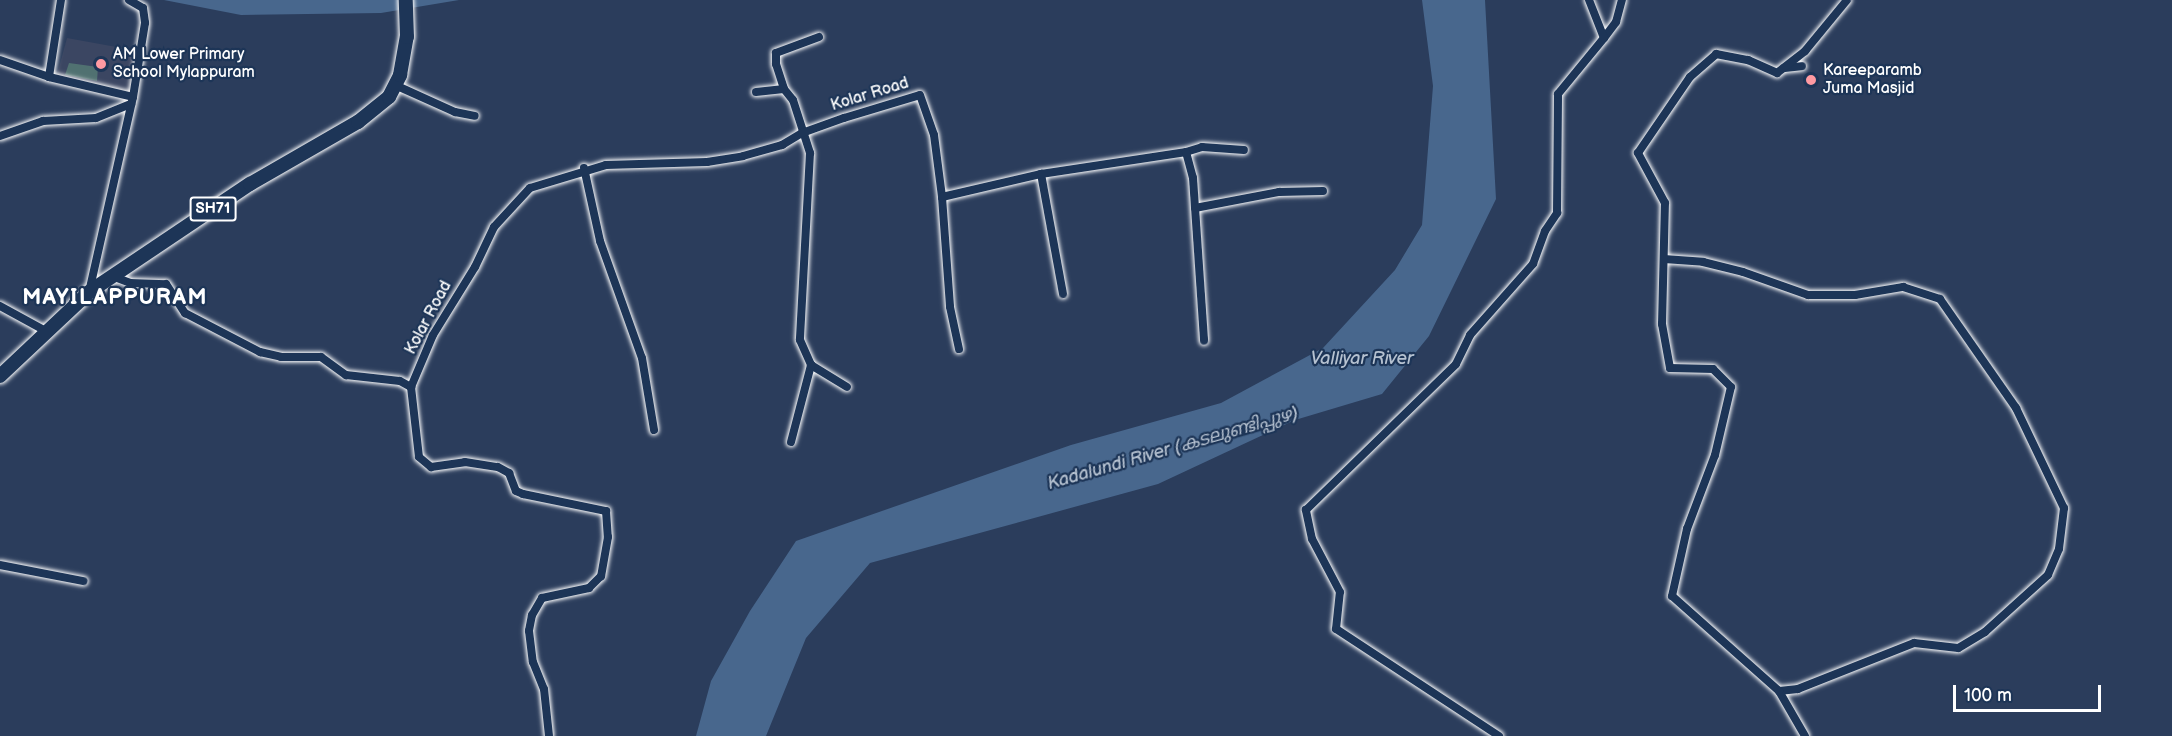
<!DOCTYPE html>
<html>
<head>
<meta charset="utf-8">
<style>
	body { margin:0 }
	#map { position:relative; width:2172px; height:736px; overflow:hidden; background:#2b3d5c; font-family:"Balsamiq Sans","Noto Sans Malayalam",sans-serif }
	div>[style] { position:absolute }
	.built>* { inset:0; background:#3b4662 }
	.green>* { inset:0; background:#507171 }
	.water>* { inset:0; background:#48678d }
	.roads { filter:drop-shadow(0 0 2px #fff) drop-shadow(0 0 2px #fff) }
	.street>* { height:8px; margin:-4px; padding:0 4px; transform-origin:4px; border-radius:4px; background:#1d3557 }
	.primary>* { height:14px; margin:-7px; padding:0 7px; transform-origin:7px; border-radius:7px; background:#1d3557 }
	.dots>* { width:16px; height:16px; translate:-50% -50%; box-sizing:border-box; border:3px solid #1d3557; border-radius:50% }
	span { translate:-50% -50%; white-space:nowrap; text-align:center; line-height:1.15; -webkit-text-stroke:4.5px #1d3557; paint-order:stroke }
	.shield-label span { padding:2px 4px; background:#1d3557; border:2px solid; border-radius:4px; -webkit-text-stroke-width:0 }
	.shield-label { font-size:15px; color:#fff; font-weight:700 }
	.poi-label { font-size:16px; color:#fff }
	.left { translate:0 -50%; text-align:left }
	.street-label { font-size:16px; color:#fff }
	.water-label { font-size:18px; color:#b6c2d1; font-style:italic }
	.district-label { font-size:22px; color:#fff; font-weight:700; letter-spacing:1.5px }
	.scale { position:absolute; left:1953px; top:685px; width:148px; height:27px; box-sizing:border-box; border:3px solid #fff; border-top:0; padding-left:8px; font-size:18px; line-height:21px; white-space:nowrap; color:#fff; -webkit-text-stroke:4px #1d3557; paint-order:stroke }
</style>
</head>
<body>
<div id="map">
	<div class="built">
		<div style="clip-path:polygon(67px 38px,144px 52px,138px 94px,57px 75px)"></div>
	</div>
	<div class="green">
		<div style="clip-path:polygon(69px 63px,98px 67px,97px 81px,65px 75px)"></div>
	</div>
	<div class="water">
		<div style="clip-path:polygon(164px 0,459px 0,381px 13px,241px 15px)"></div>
		<div style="clip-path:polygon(1422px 0,1485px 0,1496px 199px,1429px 336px,1382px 394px,1295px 420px,1158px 484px,870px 563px,806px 638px,766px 736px,696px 736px,711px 681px,750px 611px,796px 541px,1071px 445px,1221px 403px,1323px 348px,1395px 270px,1422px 225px,1433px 86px)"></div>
	</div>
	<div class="roads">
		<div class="street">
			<div style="left:61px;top:0;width:78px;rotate:98.9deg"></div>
			<div style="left:49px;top:77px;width:86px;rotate:13.4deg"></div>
			<div style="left:133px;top:97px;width:200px;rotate:102.7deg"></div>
			<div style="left:129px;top:0;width:16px;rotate:30deg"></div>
			<div style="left:143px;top:8px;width:15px;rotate:82deg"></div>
			<div style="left:145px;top:23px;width:75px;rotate:99.2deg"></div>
			<div style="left:819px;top:37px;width:46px;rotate:159.6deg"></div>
			<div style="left:776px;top:53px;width:11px;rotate:90deg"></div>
			<div style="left:776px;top:64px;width:26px;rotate:72deg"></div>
			<div style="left:784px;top:89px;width:14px;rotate:51deg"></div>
			<div style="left:793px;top:100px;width:56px;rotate:72.2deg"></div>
			<div style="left:810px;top:153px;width:187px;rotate:93.1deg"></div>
			<div style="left:800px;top:340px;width:27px;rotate:66deg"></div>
			<div style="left:811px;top:365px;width:42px;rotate:31.4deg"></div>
			<div style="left:1604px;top:38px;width:20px;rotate:-53deg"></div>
			<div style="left:1616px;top:22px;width:23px;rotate:-75deg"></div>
			<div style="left:0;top:60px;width:52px;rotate:19.1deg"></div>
			<div style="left:1784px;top:68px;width:18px;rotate:-6deg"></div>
			<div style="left:395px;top:85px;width:66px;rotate:24.2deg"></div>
			<div style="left:455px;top:112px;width:20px;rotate:11deg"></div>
			<div style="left:756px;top:92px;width:28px;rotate:-6deg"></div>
			<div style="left:0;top:136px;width:46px;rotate:-19.2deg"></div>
			<div style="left:43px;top:121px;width:53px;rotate:-3.2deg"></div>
			<div style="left:96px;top:118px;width:38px;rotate:-22deg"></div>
			<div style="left:1186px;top:152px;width:17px;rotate:-17deg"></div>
			<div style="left:1202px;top:147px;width:42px;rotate:4.1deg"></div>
			<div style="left:584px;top:168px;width:75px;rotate:77.6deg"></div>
			<div style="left:600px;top:241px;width:124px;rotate:70.3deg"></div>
			<div style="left:642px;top:358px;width:73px;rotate:80.5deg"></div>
			<div style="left:1041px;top:174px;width:122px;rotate:79.6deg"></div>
			<div style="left:942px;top:197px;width:110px;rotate:85.8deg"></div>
			<div style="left:950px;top:307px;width:43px;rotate:77.9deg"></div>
			<div style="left:1195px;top:208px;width:86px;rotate:-10.8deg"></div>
			<div style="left:1279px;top:192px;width:44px;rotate:-1.3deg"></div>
			<div style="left:1664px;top:259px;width:39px;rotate:4deg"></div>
			<div style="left:1703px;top:262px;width:41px;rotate:14deg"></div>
			<div style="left:1743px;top:272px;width:69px;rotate:19.5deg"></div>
			<div style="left:1808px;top:295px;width:47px"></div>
			<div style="left:1855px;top:295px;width:49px;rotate:-9.5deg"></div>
			<div style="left:1903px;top:287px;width:39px;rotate:18deg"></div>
			<div style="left:1940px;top:299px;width:133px;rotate:55.1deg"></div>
			<div style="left:2016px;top:408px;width:111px;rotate:64.4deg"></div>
			<div style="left:2064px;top:508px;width:41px;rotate:97deg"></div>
			<div style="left:2059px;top:549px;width:28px;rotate:113deg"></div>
			<div style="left:2048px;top:575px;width:85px;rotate:137.9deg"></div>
			<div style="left:1985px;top:632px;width:31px;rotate:149deg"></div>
			<div style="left:1958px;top:648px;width:44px;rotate:-173.5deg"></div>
			<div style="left:1914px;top:643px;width:125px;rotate:158.4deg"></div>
			<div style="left:1798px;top:689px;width:19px;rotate:174deg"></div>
			<div style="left:112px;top:276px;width:19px;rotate:21deg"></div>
			<div style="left:130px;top:283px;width:36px;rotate:2deg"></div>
			<div style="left:166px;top:284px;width:35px;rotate:57deg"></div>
			<div style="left:185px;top:313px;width:85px;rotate:27.5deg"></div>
			<div style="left:260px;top:352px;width:22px;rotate:13deg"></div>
			<div style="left:281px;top:357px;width:40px"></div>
			<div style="left:321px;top:357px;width:31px;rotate:36deg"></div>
			<div style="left:346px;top:375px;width:54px;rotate:6.3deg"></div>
			<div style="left:400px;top:381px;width:13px;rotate:29deg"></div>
			<div style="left:411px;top:387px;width:70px;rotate:83.5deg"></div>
			<div style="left:419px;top:457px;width:16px;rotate:40deg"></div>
			<div style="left:431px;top:467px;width:34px;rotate:-8deg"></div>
			<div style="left:465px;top:462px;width:33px;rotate:9deg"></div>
			<div style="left:498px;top:467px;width:13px;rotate:29deg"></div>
			<div style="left:509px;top:473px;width:19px;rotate:69deg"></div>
			<div style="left:516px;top:491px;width:8px;rotate:23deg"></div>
			<div style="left:523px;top:494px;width:85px;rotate:11.6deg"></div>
			<div style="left:606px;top:511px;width:26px;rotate:86deg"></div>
			<div style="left:608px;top:537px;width:40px;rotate:100deg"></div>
			<div style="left:601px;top:576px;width:17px;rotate:135deg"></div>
			<div style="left:589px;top:588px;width:48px;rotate:168deg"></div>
			<div style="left:542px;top:598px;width:20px;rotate:120deg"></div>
			<div style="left:532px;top:615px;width:16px;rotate:101deg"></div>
			<div style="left:529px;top:631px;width:31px;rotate:83deg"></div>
			<div style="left:533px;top:662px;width:29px;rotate:68deg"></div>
			<div style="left:544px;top:689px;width:47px;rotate:83.9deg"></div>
			<div style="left:0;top:306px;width:50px;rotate:28.6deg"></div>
			<div style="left:411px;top:387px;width:56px;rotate:-67.1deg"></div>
			<div style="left:433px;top:335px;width:80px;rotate:-58.3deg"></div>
			<div style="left:475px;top:267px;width:44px;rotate:-64.6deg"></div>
			<div style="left:494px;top:227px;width:53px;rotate:-47.3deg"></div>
			<div style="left:530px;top:188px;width:79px;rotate:-16.8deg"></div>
			<div style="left:606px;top:165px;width:101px;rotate:-1.7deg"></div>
			<div style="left:707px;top:162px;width:36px;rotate:-9deg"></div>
			<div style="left:743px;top:156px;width:41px;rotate:-15.8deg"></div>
			<div style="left:782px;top:145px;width:23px;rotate:-31deg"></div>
			<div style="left:802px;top:133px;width:45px;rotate:-19.7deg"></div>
			<div style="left:844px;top:118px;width:79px;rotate:-16.8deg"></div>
			<div style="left:920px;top:95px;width:42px;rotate:70.7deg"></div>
			<div style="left:934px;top:135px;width:63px;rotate:82.6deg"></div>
			<div style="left:942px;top:197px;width:102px;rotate:-13.1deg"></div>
			<div style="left:1041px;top:174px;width:147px;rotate:-8.6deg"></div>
			<div style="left:1186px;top:152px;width:27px;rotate:75deg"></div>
			<div style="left:1193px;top:178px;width:163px;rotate:86.1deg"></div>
			<div style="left:791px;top:442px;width:80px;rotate:-75.4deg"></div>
			<div style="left:0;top:565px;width:85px;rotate:10.9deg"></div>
			<div style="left:1499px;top:736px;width:195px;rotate:-146.7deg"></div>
			<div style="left:1336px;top:629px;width:37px;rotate:-84deg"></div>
			<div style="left:1340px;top:592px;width:60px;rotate:-117.8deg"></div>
			<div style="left:1312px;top:539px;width:30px;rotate:-102deg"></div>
			<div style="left:1306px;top:510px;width:209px;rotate:-44.2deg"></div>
			<div style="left:1456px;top:364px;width:32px;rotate:-64deg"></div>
			<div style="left:1470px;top:335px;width:95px;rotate:-48.4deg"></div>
			<div style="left:1533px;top:264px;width:35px;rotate:-70deg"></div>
			<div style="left:1545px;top:231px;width:22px;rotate:-56deg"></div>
			<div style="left:1557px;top:213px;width:119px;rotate:-89.5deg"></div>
			<div style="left:1558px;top:94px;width:72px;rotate:-50.6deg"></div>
			<div style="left:1604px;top:38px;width:41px;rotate:-111.5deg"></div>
			<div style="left:1805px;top:736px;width:52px;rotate:-120deg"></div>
			<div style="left:1779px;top:691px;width:143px;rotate:-138.4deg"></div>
			<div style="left:1672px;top:596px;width:69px;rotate:-77.4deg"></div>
			<div style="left:1687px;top:529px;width:79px;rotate:-69.3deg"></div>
			<div style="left:1715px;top:455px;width:70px;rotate:-76.8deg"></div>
			<div style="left:1731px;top:387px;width:25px;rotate:-135deg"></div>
			<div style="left:1713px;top:369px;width:43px;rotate:-178.7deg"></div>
			<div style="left:1670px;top:368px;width:45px;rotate:-100.3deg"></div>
			<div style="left:1662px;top:324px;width:121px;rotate:-88.6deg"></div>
			<div style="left:1665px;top:203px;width:57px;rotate:-118.4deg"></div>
			<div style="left:1638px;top:153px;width:92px;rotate:-55.6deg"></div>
			<div style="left:1690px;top:77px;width:35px;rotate:-41deg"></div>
			<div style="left:1716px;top:54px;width:33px;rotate:11deg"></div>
			<div style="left:1748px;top:60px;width:32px;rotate:24deg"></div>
			<div style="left:1777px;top:73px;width:36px;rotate:-38deg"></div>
			<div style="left:1805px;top:51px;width:66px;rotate:-50.5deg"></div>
		</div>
		<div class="primary">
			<div style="left:0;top:376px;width:122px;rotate:-43.3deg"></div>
			<div style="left:89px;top:292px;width:194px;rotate:-33.9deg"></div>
			<div style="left:250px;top:184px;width:125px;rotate:-29.9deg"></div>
			<div style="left:358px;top:122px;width:40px;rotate:-39deg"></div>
			<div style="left:389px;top:97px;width:25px;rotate:-63deg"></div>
			<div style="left:400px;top:75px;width:39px;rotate:-80deg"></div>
			<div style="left:407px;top:37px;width:37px;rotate:-92deg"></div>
		</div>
	</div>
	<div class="dots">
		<div style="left:101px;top:64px;background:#ff9aa2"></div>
		<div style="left:1811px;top:80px;background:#ff9aa2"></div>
	</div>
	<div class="shield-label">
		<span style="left:213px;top:209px">SH71</span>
	</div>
	<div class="poi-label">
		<span class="left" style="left:113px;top:64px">AM Lower Primary<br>School Mylappuram</span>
		<span class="left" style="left:1823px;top:80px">Kareeparamb<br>Juma Masjid</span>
	</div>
	<div class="street-label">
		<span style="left:870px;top:95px;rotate:-17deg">Kolar Road</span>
		<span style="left:429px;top:318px;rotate:-62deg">Kolar Road</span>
	</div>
	<div class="water-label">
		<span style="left:1362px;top:359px">Valliyar River</span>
		<span style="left:1173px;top:449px;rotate:-16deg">Kadalundi River (കടലുണ്ടിപ്പുഴ)</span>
	</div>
	<div class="district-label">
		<span style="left:115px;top:298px">MAYILAPPURAM</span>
	</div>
	<div class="scale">100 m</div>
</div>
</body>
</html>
